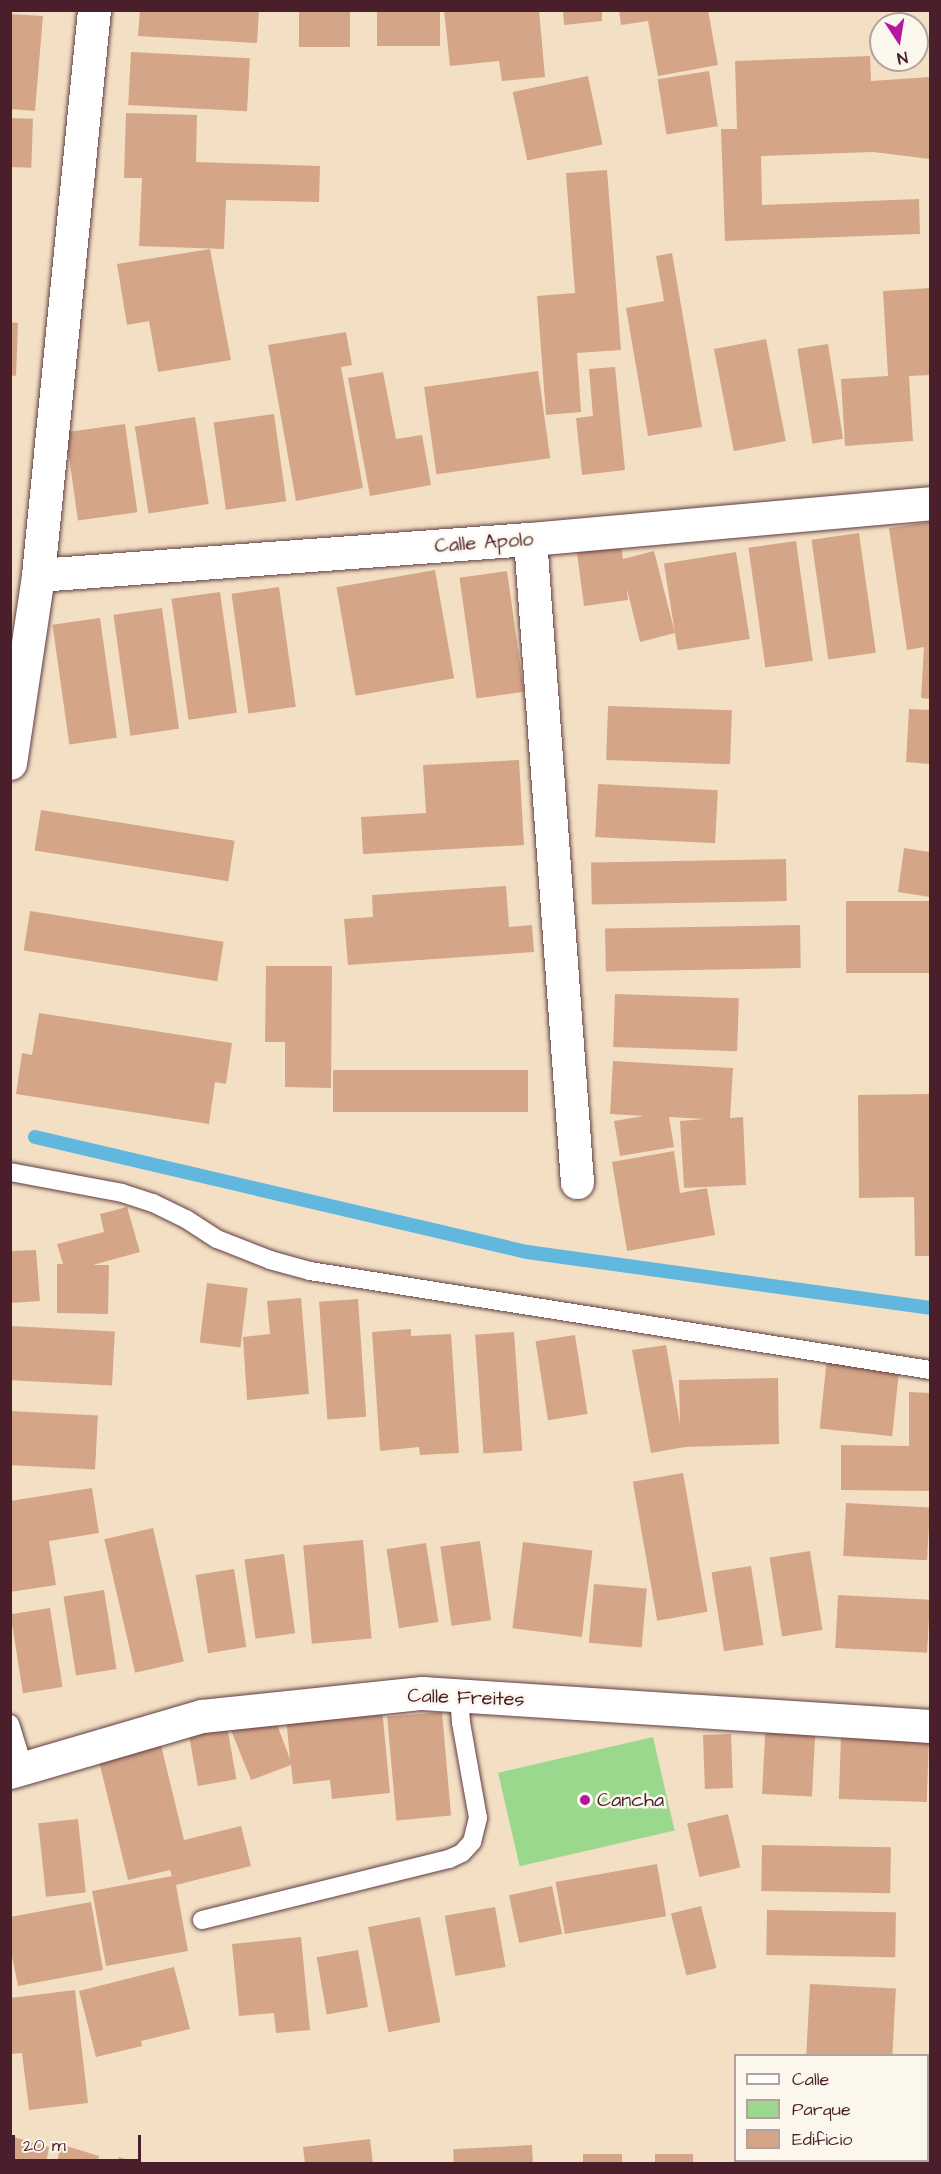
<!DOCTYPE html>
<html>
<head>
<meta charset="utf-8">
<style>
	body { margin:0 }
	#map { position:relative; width:941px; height:2174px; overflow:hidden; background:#f3e0c4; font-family:"Architects Daughter",sans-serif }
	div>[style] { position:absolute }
	.green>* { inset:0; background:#9ad88d; transform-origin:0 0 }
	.stream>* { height:14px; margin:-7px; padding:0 7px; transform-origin:7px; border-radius:7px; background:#62b7df }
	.building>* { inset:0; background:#d4a687; transform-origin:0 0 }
	.roads { filter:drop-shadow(0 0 2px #633c42) drop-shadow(0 0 2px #633c42) }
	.service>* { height:18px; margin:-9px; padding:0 9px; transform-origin:9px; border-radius:9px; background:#fff }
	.minor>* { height:33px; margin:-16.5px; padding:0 16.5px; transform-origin:16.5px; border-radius:16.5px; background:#fff }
	.dots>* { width:16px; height:16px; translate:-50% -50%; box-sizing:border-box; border:3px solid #fbf7ec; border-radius:50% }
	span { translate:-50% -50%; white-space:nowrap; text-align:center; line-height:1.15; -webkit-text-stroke:5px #fbf7ec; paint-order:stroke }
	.street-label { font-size:20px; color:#4a1f2b }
	.poi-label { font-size:20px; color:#4a1f2b }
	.left { translate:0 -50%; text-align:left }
	.frame { position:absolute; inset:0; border:12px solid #4a1f2b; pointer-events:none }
	.legend { position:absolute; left:734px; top:2054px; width:195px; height:108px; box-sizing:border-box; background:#fbf7ec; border:2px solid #b4a19f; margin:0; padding:8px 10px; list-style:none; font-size:18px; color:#4a1f2b }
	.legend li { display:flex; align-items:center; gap:12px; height:30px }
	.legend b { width:30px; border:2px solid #b4a19f }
	.north { position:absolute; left:869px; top:12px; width:60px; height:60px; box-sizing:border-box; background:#fbf7ec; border:2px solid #b4a19f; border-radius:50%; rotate:168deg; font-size:16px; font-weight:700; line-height:24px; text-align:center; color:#4a1f2b }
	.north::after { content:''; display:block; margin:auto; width:21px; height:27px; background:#b5179e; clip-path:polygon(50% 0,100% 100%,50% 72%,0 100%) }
	.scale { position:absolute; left:12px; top:2135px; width:129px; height:27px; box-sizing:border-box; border:3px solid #4a1f2b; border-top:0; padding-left:8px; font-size:18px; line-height:21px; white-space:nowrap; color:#4a1f2b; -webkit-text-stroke:4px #fbf7ec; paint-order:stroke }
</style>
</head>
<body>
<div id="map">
	<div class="green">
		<div style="left:653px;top:1737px;width:96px;height:159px;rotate:77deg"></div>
	</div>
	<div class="stream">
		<div style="left:35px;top:1137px;width:505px;rotate:13.16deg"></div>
		<div style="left:527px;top:1252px;width:407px;rotate:7.9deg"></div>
	</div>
	<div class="building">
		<div style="clip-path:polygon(140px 10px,259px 10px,257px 43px,138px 36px)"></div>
		<div style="left:299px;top:10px;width:51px;height:37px"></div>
		<div style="left:377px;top:10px;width:63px;height:36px"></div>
		<div style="clip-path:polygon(444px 10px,539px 10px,545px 77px,502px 81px,499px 61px,450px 66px)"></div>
		<div style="clip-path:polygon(563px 10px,602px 10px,602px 21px,564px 25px)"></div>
		<div style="clip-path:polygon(619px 10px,708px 10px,718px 65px,658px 76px,648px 21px,621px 25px)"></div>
		<div style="clip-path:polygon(10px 14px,43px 16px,35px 111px,10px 109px)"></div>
		<div style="left:131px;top:52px;width:119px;height:53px;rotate:3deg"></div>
		<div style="clip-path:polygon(870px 56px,871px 81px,930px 77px,930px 159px,873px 152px,761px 156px,762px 205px,919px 199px,920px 234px,725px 241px,721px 129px,737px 129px,735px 61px)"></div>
		<div style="left:709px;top:71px;width:56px;height:52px;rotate:81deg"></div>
		<div style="left:588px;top:76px;width:70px;height:77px;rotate:78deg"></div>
		<div style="clip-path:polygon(126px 113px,197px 115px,196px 162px,320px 166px,319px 202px,226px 200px,224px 249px,139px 246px,142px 178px,124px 178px)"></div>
		<div style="left:10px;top:118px;width:23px;height:49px;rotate:2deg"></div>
		<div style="clip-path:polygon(607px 170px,621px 350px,577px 353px,581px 412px,546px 415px,537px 296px,575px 293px,566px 173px)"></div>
		<div style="clip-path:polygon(210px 249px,231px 360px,158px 372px,149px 321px,127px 325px,117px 264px)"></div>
		<div style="clip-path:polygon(672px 253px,702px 427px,648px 436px,626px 308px,664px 301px,656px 256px)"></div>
		<div style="clip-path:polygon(930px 288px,930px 375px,909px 376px,913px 441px,845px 446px,841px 379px,888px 376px,883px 291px)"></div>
		<div style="clip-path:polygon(10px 322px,18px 323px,16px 376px,10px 375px)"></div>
		<div style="clip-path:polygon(346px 332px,352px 365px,341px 367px,363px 488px,296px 501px,268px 345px)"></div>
		<div style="left:766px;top:339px;width:104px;height:53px;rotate:79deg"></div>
		<div style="left:828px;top:344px;width:96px;height:31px;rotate:81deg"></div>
		<div style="clip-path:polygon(615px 367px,625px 470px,582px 475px,576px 418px,593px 416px,589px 369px)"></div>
		<div style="left:538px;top:371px;width:88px;height:115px;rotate:82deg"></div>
		<div style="clip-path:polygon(383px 372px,396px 439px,422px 435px,431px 485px,370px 496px,348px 378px)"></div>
		<div style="left:274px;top:414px;width:88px;height:61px;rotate:82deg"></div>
		<div style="left:195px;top:417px;width:88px;height:61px;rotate:81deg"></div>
		<div style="left:125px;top:424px;width:89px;height:60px;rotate:82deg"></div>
		<div style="clip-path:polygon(930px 522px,930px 699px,921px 698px,924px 647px,907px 650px,889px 528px)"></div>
		<div style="left:859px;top:533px;width:121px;height:48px;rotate:82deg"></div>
		<div style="clip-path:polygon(620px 538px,623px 559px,654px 551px,675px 633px,640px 642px,627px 589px,628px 600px,584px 606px,576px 545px)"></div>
		<div style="left:796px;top:541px;width:121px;height:48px;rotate:82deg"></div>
		<div style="left:736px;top:552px;width:88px;height:73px;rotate:81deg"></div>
		<div style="left:435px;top:570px;width:110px;height:100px;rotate:80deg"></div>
		<div style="left:507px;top:571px;width:122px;height:48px;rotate:82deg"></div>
		<div style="left:279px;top:587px;width:121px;height:48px;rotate:82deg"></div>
		<div style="left:220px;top:592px;width:122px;height:49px;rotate:82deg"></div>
		<div style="left:162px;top:608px;width:122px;height:49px;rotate:82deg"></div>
		<div style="left:100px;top:618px;width:121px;height:48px;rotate:82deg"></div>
		<div style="left:608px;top:706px;width:124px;height:54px;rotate:2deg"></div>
		<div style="clip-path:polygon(909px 709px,930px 710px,930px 764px,906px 762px)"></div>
		<div style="clip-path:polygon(519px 760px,524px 845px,363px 854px,361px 817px,426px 813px,423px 765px)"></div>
		<div style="left:598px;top:784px;width:120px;height:53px;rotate:3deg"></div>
		<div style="left:41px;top:810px;width:196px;height:41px;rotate:9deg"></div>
		<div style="clip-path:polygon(904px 848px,930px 852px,930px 897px,898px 892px)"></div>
		<div style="left:786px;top:859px;width:42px;height:195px;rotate:89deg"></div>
		<div style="clip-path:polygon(506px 886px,509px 927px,532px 925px,534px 952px,348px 965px,344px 919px,373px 917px,372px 895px)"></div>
		<div style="left:930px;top:901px;width:72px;height:84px;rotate:90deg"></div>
		<div style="left:30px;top:911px;width:196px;height:40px;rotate:9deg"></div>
		<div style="left:800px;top:925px;width:43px;height:195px;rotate:89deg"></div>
		<div style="clip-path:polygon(266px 966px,332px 966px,331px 1088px,285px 1087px,285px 1042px,265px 1042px)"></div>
		<div style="left:615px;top:994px;width:124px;height:53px;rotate:2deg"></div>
		<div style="clip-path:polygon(39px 1013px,232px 1043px,226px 1084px,215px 1082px,209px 1124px,16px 1094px,22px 1053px,32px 1055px)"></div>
		<div style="clip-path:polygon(613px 1061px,733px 1068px,730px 1118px,743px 1117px,746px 1185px,684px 1188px,680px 1121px,705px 1119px,669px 1117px,674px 1147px,620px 1156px,614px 1121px,644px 1116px,610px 1114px)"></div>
		<div style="left:333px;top:1070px;width:195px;height:42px"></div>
		<div style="clip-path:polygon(930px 1094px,930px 1256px,915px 1256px,914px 1197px,859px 1198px,858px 1095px)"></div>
		<div style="clip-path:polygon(674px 1151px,680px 1193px,707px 1188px,715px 1235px,627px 1251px,612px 1162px)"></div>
		<div style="clip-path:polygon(127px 1207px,140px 1252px,93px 1265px,109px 1265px,108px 1314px,57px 1313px,57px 1264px,63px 1264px,57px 1244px,104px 1232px,100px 1214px)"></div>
		<div style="clip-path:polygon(36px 1250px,40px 1301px,10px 1303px,10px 1251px)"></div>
		<div style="left:207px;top:1283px;width:41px;height:60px;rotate:7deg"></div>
		<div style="clip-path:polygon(301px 1298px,309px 1394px,247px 1400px,243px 1337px,270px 1334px,267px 1301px)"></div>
		<div style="left:358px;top:1299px;width:118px;height:39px;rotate:86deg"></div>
		<div style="left:10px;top:1326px;width:105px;height:54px;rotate:3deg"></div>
		<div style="clip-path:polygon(411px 1329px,411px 1336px,451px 1334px,459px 1453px,420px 1455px,419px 1447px,380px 1451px,372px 1332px)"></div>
		<div style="left:514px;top:1332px;width:119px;height:39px;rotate:86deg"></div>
		<div style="left:575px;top:1335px;width:80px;height:40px;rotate:81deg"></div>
		<div style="clip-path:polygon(666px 1345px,680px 1424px,679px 1380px,778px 1378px,779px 1444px,685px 1447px,651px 1453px,632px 1350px)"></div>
		<div style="left:827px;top:1358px;width:73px;height:71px;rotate:6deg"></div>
		<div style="clip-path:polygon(909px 1392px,930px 1393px,930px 1491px,841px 1490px,841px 1445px,909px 1446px)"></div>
		<div style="left:10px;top:1411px;width:88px;height:54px;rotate:3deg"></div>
		<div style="left:683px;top:1473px;width:141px;height:51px;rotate:80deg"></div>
		<div style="clip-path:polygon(92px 1488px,99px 1533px,49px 1541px,56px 1585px,10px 1592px,10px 1501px)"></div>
		<div style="left:846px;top:1503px;width:84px;height:53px;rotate:3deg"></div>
		<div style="left:153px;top:1528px;width:137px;height:50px;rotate:77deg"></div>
		<div style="left:363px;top:1540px;width:99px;height:60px;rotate:85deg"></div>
		<div style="left:480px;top:1541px;width:80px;height:40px;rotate:82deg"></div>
		<div style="left:523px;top:1542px;width:70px;height:87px;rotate:7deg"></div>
		<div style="left:426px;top:1543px;width:80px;height:40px;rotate:81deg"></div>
		<div style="left:810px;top:1551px;width:80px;height:41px;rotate:81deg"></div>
		<div style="left:284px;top:1554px;width:80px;height:40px;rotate:82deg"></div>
		<div style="left:751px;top:1566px;width:80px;height:40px;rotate:81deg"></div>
		<div style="left:234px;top:1569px;width:79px;height:39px;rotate:81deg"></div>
		<div style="left:594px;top:1584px;width:53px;height:59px;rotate:5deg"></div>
		<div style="left:104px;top:1590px;width:80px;height:41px;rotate:81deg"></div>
		<div style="left:838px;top:1595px;width:92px;height:53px;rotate:3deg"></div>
		<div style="left:50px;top:1608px;width:80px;height:40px;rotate:81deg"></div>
		<div style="clip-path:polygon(382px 1708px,390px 1793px,332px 1799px,330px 1780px,293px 1784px,291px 1765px,251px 1780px,231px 1730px,273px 1714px,290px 1759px,286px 1717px)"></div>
		<div style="left:442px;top:1712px;width:104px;height:55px;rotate:85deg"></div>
		<div style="left:766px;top:1718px;width:50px;height:76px;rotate:3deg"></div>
		<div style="left:227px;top:1726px;width:54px;height:39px;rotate:80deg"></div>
		<div style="left:731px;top:1734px;width:54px;height:28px;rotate:88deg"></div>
		<div style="left:841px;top:1737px;width:88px;height:62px;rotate:2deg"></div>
		<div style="clip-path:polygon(160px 1741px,184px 1840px,241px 1826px,251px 1866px,176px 1885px,188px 1951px,106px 1966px,92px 1891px,172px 1876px,170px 1870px,128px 1880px,98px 1757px)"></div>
		<div style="left:728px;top:1814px;width:55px;height:42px;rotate:77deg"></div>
		<div style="left:78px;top:1819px;width:74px;height:40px;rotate:84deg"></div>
		<div style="left:762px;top:1845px;width:129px;height:46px;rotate:1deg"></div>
		<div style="left:657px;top:1864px;width:53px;height:103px;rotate:80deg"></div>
		<div style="left:552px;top:1886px;width:49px;height:44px;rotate:78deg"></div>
		<div style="clip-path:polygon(91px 1902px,103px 1970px,18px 1986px,10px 1946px,10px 1917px)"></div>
		<div style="left:701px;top:1906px;width:64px;height:31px;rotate:76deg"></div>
		<div style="left:495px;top:1907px;width:61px;height:51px;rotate:80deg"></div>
		<div style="left:767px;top:1910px;width:129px;height:45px;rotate:1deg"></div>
		<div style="left:420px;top:1917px;width:107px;height:53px;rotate:79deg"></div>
		<div style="clip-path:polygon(301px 1937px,310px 2030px,276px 2033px,274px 2013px,239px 2016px,232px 1944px)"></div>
		<div style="left:358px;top:1950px;width:58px;height:42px;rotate:80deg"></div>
		<div style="clip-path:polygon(174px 1967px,190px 2029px,141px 2041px,142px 2046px,96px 2057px,79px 1991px)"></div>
		<div style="left:810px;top:1984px;width:86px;height:72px;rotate:3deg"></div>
		<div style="clip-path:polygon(75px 1990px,88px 2103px,29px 2110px,22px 2053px,10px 2054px,10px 1998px)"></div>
		<div style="clip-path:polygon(10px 2136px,49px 2147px,46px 2164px,10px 2164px)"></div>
		<div style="clip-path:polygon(370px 2139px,373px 2164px,305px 2164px,303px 2147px)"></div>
		<div style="clip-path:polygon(60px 2144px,99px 2156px,98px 2164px,57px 2164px)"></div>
		<div style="left:532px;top:2145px;width:19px;height:79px;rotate:87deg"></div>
		<div style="left:583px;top:2154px;width:39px;height:10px"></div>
		<div style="left:655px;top:2154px;width:38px;height:10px"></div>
		<div style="clip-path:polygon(119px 2157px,138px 2163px,138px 2164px,117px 2164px)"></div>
	</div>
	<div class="roads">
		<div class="service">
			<div style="left:10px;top:1172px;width:114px;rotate:10.6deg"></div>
			<div style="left:122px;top:1193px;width:33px;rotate:18deg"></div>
			<div style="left:153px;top:1203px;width:37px;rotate:26deg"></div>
			<div style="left:186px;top:1219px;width:37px;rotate:33deg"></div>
			<div style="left:217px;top:1239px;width:57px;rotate:21.6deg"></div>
			<div style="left:270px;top:1260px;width:41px;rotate:15.4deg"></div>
			<div style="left:310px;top:1271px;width:628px;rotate:9.07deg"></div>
			<div style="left:10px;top:1724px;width:47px;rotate:72.7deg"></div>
			<div style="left:202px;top:1920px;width:254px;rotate:-13.9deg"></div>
			<div style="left:449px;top:1859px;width:14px;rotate:-25deg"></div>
			<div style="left:462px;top:1853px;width:15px;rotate:-48deg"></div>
			<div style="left:472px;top:1842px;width:25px;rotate:-76deg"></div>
			<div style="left:478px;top:1818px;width:97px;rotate:-100.1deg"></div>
			<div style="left:461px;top:1723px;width:27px;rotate:-94deg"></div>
		</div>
		<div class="minor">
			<div style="left:530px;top:539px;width:645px;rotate:85.82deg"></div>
			<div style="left:38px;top:575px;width:493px;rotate:-4.2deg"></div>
			<div style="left:530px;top:539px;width:402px;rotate:-5.1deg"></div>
			<div style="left:10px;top:763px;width:190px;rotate:-81.5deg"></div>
			<div style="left:38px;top:575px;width:568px;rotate:-84.34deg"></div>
			<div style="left:10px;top:1772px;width:200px;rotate:-16.3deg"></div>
			<div style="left:202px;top:1716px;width:221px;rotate:-6deg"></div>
			<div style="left:422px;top:1693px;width:509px;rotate:3.72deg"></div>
		</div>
	</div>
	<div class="dots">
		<div style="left:585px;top:1800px;background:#b5179e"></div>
	</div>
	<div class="street-label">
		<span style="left:484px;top:543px;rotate:-4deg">Calle Apolo</span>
		<span style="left:466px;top:1698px;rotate:2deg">Calle Freites</span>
	</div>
	<div class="poi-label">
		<span class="left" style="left:597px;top:1800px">Cancha</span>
	</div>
	<div class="frame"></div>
	<ul class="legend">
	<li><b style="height:8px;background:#fff"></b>Calle</li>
	<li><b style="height:16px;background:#9ad88d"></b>Parque</li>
	<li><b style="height:16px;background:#d4a687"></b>Edificio</li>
	</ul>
	<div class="north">N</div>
	<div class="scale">20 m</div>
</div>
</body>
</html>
